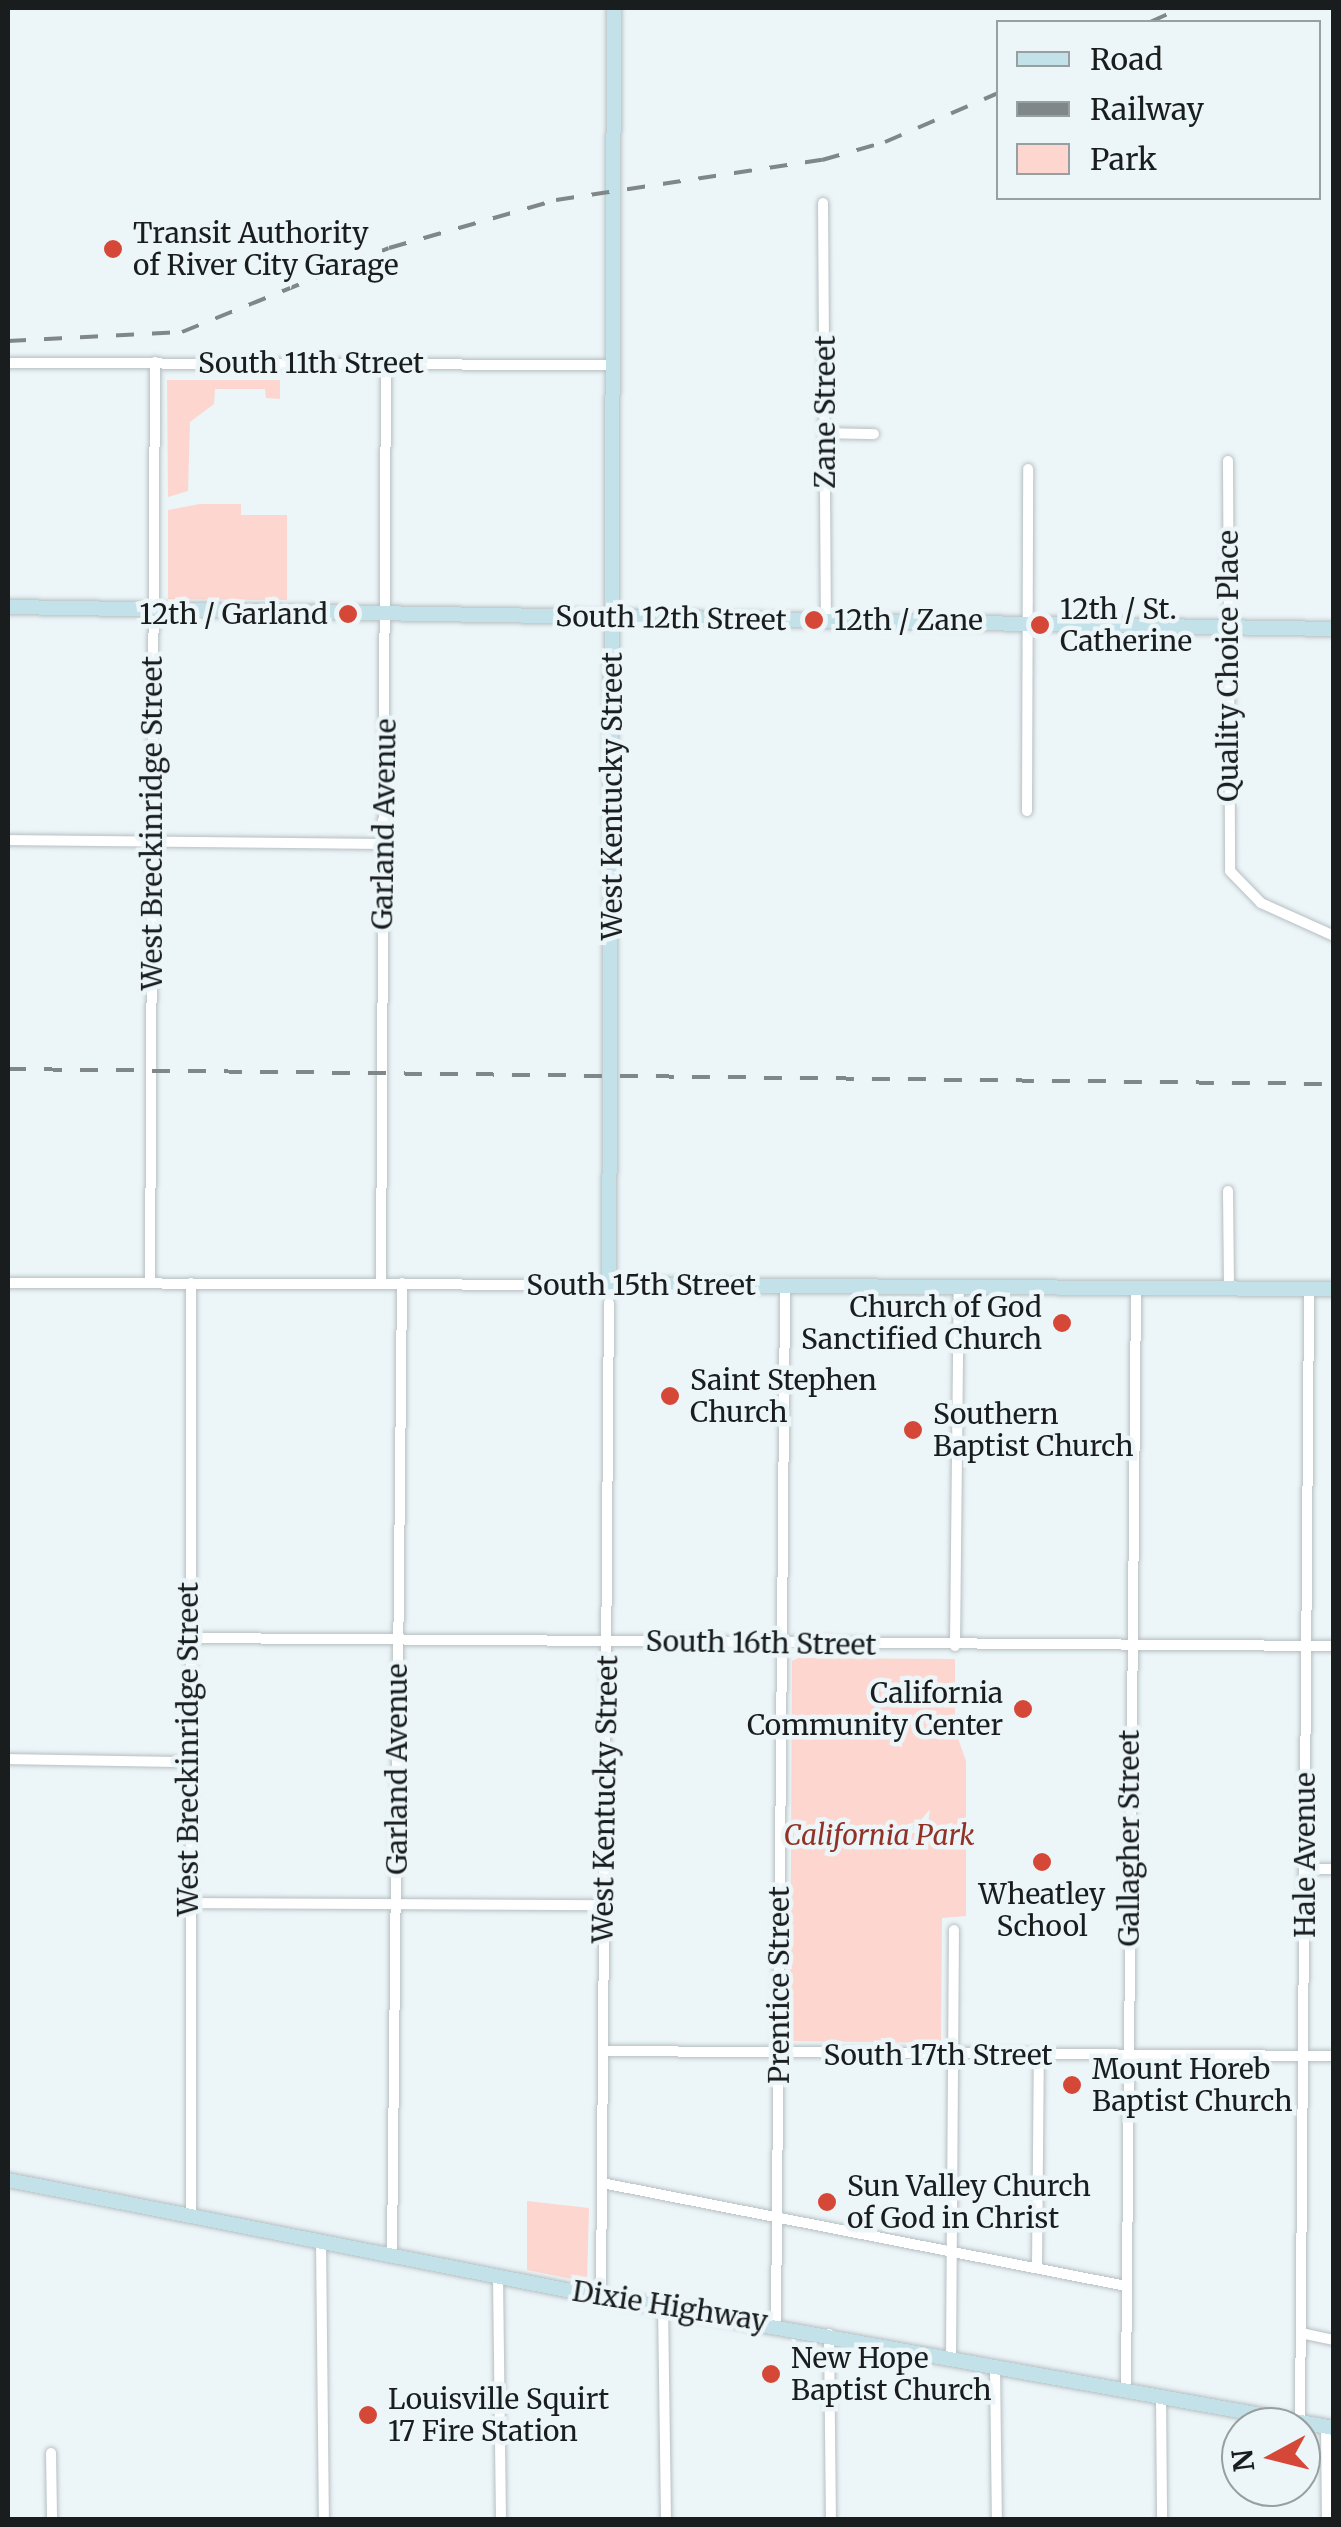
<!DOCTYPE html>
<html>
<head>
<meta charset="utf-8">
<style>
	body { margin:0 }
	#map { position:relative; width:1341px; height:2527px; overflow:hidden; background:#ecf5f8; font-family:Merriweather,serif }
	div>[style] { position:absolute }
	.green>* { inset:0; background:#fdd6cf }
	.roads { filter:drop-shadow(0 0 2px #b6bfc2) drop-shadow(0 0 2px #b6bfc2) }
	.street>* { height:10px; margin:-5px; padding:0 5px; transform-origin:5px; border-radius:5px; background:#fff }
	.secondary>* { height:14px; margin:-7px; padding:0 7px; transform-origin:7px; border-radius:7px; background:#c2e1e9 }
	.rail>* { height:4px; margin-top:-2px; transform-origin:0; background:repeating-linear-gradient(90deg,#808789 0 18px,transparent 0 36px) }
	.dots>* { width:28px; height:28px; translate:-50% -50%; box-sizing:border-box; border:5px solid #ecf5f8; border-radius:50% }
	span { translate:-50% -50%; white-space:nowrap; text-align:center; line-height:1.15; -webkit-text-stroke:9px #ecf5f8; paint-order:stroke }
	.poi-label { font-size:28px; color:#191d1e }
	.left { translate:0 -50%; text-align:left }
	.right { translate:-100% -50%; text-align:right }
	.street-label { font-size:28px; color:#191d1e }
	.park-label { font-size:28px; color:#923126; font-style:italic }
	.frame { position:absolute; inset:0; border:10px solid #191d1e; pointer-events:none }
	.legend { position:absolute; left:996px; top:20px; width:325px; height:180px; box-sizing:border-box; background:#ecf5f8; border:2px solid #989fa1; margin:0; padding:12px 18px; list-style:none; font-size:30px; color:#191d1e }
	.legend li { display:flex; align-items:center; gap:20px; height:50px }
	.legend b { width:50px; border:2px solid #989fa1 }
	.north { position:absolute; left:1221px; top:2407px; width:100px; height:100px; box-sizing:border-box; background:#ecf5f8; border:2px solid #989fa1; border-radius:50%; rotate:263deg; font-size:28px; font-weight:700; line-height:40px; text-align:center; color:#191d1e }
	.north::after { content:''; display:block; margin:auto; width:35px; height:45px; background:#d54838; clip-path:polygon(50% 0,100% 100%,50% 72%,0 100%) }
</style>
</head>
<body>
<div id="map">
	<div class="green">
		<div style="clip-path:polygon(167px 380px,280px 380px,280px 399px,266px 398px,265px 389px,215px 389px,214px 404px,190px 422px,188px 491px,168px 497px)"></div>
		<div style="clip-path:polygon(200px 504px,241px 504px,241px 515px,287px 515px,287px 600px,168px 599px,168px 510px)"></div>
		<div style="clip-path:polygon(798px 1658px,955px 1659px,955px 1730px,966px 1761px,966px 1916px,942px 1918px,941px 2043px,790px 2041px,792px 1661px)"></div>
		<div style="clip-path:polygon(527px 2201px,589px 2208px,587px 2282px,527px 2270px)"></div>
	</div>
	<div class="roads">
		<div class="street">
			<div style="left:823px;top:203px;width:417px;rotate:89.6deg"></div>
			<div style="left:8px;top:363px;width:606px;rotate:0.19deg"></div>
			<div style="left:825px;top:433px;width:49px;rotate:1.2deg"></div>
			<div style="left:1228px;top:461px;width:410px;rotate:89.7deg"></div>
			<div style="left:1230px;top:871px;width:45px;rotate:45.9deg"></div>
			<div style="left:1261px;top:903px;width:80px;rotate:24.3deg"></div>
			<div style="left:1027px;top:811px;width:342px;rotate:-89.8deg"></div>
			<div style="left:8px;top:840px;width:373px;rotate:0.6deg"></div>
			<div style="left:1228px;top:1191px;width:97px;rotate:89.4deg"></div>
			<div style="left:8px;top:1283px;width:601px;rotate:0.19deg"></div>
			<div style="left:150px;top:1283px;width:921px;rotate:-89.69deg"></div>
			<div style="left:191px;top:1283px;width:932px;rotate:90deg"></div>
			<div style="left:381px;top:1283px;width:919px;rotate:-89.69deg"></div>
			<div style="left:188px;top:1638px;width:1146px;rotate:0.4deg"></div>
			<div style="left:955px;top:1646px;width:359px;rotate:-89.4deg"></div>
			<div style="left:8px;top:1759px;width:179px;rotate:1deg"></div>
			<div style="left:1305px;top:1869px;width:29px"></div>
			<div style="left:187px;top:1903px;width:417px;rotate:0.3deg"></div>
			<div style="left:603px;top:2051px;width:731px;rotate:0.39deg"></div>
			<div style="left:602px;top:2183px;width:534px;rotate:11.12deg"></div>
			<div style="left:321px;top:2241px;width:279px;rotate:89.4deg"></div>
			<div style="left:392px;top:2255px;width:972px;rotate:-89.41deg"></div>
			<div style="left:1037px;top:2267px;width:213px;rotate:-89.5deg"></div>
			<div style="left:498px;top:2276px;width:244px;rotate:89.3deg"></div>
			<div style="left:601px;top:2294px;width:991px;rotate:-89.54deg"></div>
			<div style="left:663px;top:2304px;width:216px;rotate:89.2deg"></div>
			<div style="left:776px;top:2324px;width:1039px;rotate:-89.5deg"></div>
			<div style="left:1301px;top:2333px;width:34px;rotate:12deg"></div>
			<div style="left:829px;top:2334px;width:186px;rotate:89.4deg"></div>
			<div style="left:951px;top:2356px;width:426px;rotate:-89.6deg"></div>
			<div style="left:995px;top:2365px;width:155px;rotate:89.3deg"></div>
			<div style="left:1126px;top:2389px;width:1101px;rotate:-89.48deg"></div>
			<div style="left:1161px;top:2396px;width:124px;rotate:89.5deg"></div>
			<div style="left:1300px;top:2422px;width:1133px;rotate:-89.54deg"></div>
			<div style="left:1326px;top:2427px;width:93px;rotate:89.4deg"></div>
			<div style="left:51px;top:2453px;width:67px;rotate:89.1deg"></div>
		</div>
		<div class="secondary">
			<div style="left:614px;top:8px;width:1277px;rotate:90.22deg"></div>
			<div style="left:609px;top:1285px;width:725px;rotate:0.32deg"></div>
			<div style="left:8px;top:607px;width:1326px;rotate:0.95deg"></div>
			<div style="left:8px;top:2180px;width:569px;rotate:11.15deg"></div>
			<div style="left:566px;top:2290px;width:780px;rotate:10.19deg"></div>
		</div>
	</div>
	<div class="rail">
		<div style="left:1150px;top:22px;width:35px;rotate:-24deg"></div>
		<div style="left:8px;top:341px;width:174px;rotate:-3deg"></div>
		<div style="left:182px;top:332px;width:223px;rotate:-22.1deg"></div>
		<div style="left:389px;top:248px;width:174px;rotate:-16deg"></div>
		<div style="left:556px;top:200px;width:269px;rotate:-8.6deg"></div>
		<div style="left:822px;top:160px;width:66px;rotate:-15.9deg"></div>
		<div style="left:885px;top:142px;width:123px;rotate:-23.4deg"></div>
		<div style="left:8px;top:1069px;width:1326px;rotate:0.65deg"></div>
	</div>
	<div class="dots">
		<div style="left:113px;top:249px;background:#d54838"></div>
		<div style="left:348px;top:614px;background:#d54838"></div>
		<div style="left:814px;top:620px;background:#d54838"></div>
		<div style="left:1040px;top:625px;background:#d54838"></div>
		<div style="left:1062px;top:1323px;background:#d54838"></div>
		<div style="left:670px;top:1396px;background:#d54838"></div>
		<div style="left:913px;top:1430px;background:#d54838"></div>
		<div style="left:1023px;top:1709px;background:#d54838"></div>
		<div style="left:1042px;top:1862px;background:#d54838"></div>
		<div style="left:1072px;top:2085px;background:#d54838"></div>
		<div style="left:827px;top:2202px;background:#d54838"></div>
		<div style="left:771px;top:2374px;background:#d54838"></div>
		<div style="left:368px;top:2415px;background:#d54838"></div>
	</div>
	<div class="poi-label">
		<span class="left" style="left:133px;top:249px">Transit Authority<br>of River City Garage</span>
		<span class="left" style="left:1060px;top:625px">12th / St.<br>Catherine</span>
		<span class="right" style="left:328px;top:614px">12th / Garland</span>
		<span class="left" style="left:834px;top:620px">12th / Zane</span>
		<span class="right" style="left:1042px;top:1323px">Church of God<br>Sanctified Church</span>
		<span class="left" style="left:690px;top:1396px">Saint Stephen<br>Church</span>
		<span class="left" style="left:933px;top:1430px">Southern<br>Baptist Church</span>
		<span class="right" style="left:1003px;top:1709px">California<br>Community Center</span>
		<span style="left:1042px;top:1910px">Wheatley<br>School</span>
		<span class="left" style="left:1092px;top:2085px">Mount Horeb<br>Baptist Church</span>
		<span class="left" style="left:847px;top:2202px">Sun Valley Church<br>of God in Christ</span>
		<span class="left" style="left:791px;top:2374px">New Hope<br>Baptist Church</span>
		<span class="left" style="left:388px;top:2415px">Louisville Squirt<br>17 Fire Station</span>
	</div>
	<div class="street-label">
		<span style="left:311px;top:363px">South 11th Street</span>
		<span style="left:825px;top:412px;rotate:-90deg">Zane Street</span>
		<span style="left:671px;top:618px;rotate:1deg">South 12th Street</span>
		<span style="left:1228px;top:666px;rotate:-90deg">Quality Choice Place</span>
		<span style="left:612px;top:796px;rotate:-90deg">West Kentucky Street</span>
		<span style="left:152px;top:823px;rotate:-90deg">West Breckinridge Street</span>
		<span style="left:384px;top:824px;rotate:-89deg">Garland Avenue</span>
		<span style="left:641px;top:1285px">South 15th Street</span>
		<span style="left:761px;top:1643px;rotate:1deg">South 16th Street</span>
		<span style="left:188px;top:1749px;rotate:-90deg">West Breckinridge Street</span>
		<span style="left:397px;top:1769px;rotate:-90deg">Garland Avenue</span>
		<span style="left:605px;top:1799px;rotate:-89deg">West Kentucky Street</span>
		<span style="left:1129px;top:1838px;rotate:-90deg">Gallagher Street</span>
		<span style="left:1305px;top:1855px;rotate:-90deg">Hale Avenue</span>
		<span style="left:779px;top:1985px;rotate:-90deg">Prentice Street</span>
		<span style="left:938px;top:2055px">South 17th Street</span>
		<span style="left:670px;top:2306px;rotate:9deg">Dixie Highway</span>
	</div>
	<div class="park-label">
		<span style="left:879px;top:1835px">California Park</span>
	</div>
	<div class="frame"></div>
	<ul class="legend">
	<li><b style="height:12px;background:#c2e1e9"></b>Road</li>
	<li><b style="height:12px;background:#808789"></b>Railway</li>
	<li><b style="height:28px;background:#fdd6cf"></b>Park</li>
	</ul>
	<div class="north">N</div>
</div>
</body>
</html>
